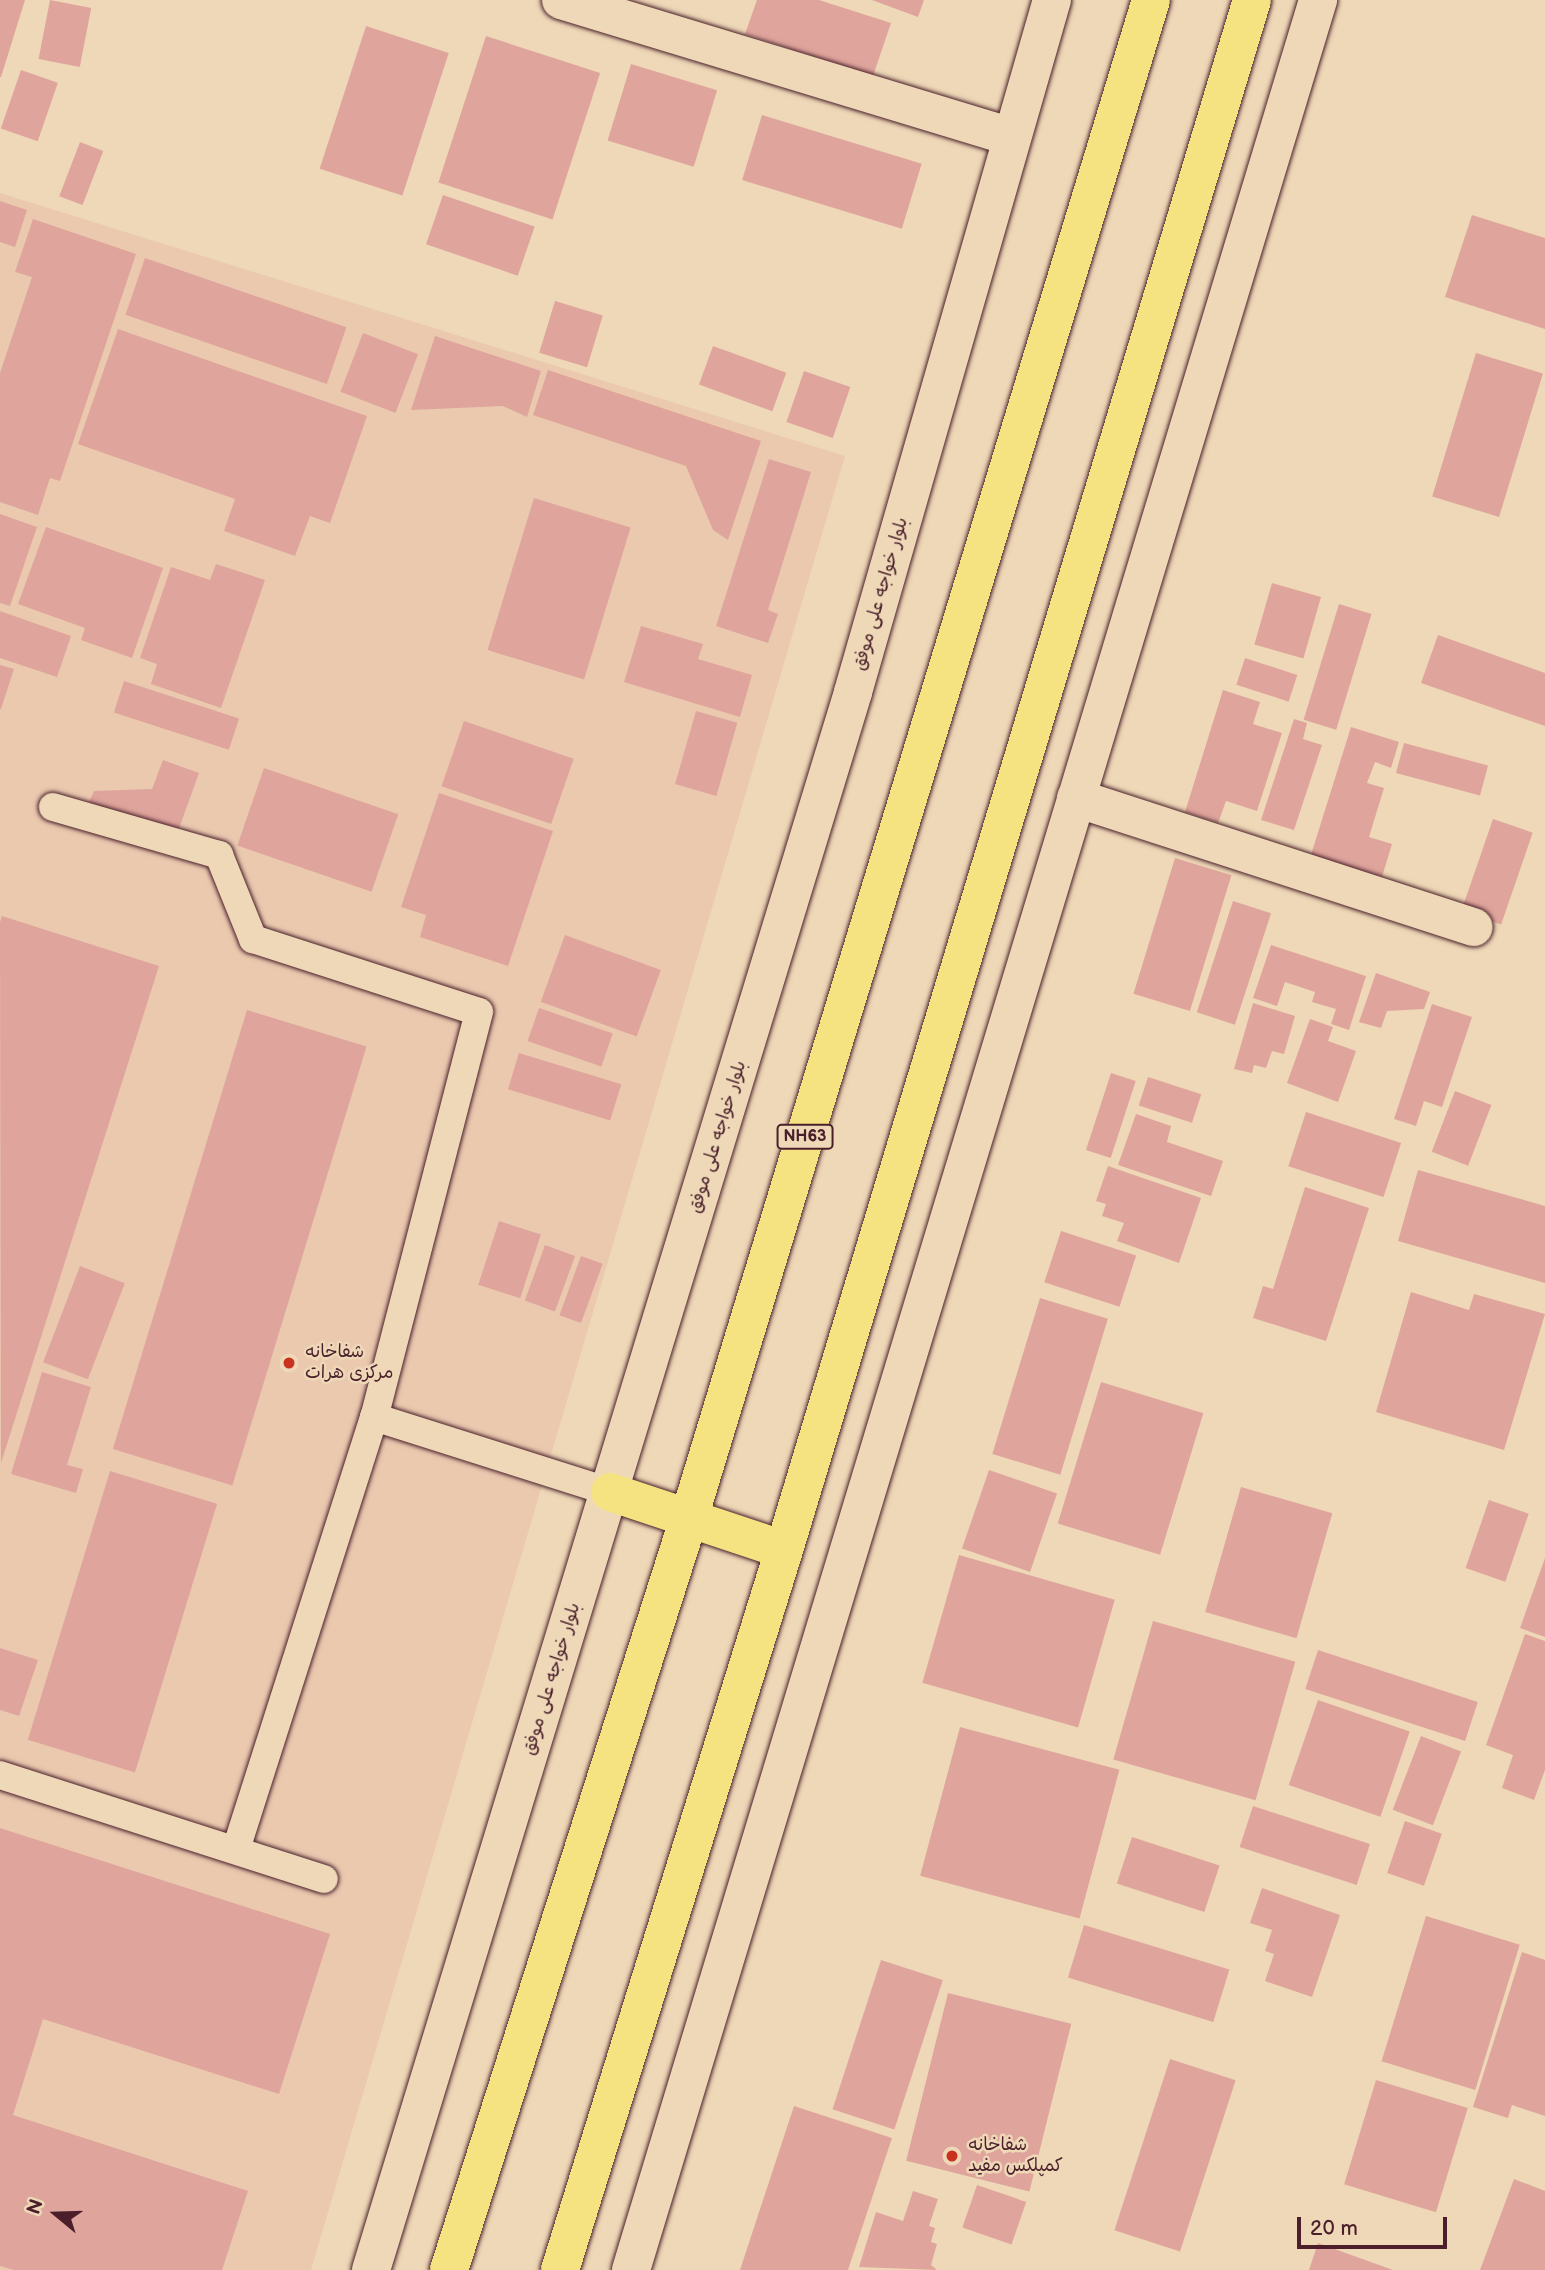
<!DOCTYPE html>
<html>
<head>
<meta charset="utf-8">
<style>
	body { margin:0 }
	#map { position:relative; width:1545px; height:2270px; overflow:hidden; background:#eed8b7; font-family:"Balsamiq Sans","Playpen Sans Arabic",sans-serif }
	div>[style] { position:absolute }
	.built>* { inset:0; background:#eac9af }
	.building>* { inset:0; background:#dfa59c; transform-origin:0 0 }
	.roads { filter:drop-shadow(0 0 2px #4a1f2b) drop-shadow(0 0 2px #4a1f2b) }
	.service>* { height:28px; margin:-14px; padding:0 14px; transform-origin:14px; border-radius:14px; background:#eed8b7 }
	.minor>* { height:38px; margin:-19px; padding:0 19px; transform-origin:19px; border-radius:19px; background:#eed8b7 }
	.tertiary>* { height:38px; margin:-19px; padding:0 19px; transform-origin:19px; border-radius:19px; background:#eed8b7 }
	.trunk>* { height:38px; margin:-19px; padding:0 19px; transform-origin:19px; border-radius:19px; background:#f5e382 }
	.dots>* { width:19px; height:19px; translate:-50% -50%; box-sizing:border-box; border:4px solid #eed8b7; border-radius:50% }
	span { translate:-50% -50%; white-space:nowrap; text-align:center; line-height:1.15; -webkit-text-stroke:5px #eed8b7; paint-order:stroke }
	.shield-label span { padding:2px 5px; background:#eed8b7; border:2px solid; border-radius:5px; -webkit-text-stroke-width:0 }
	.shield-label { font-size:16px; color:#4a1f2b; font-weight:700 }
	.street-label { font-size:18px; color:#4a1f2b }
	.poi-label { font-size:18px; color:#4a1f2b }
	.left { translate:0 -50%; text-align:left }
	.north { position:absolute; left:21px; top:2179px; width:70px; height:70px; -webkit-text-stroke:5px #eed8b7; paint-order:stroke; rotate:289deg; font-size:19px; font-weight:700; line-height:28px; text-align:center; color:#4a1f2b }
	.north::after { content:''; display:block; margin:auto; width:24px; height:32px; background:#4a1f2b; clip-path:polygon(50% 0,100% 100%,50% 72%,0 100%) }
	.scale { position:absolute; left:1297px; top:2217px; width:150px; height:32px; box-sizing:border-box; border:4px solid #4a1f2b; border-top:0; padding-left:9px; font-size:21px; line-height:24px; white-space:nowrap; color:#4a1f2b; -webkit-text-stroke:5px #eed8b7; paint-order:stroke }
</style>
</head>
<body>
<div id="map">
	<div class="built">
		<div style="clip-path:polygon(0 193px,845px 456px,311px 2270px,0 2270px)"></div>
	</div>
	<div class="building">
		<div style="clip-path:polygon(0 0,25px 0,1px 77px,0 77px)"></div>
		<div style="left:50px;top:0;width:42px;height:60px;rotate:11deg"></div>
		<div style="clip-path:polygon(757px 0,819px 0,891px 23px,873px 76px,745px 34px)"></div>
		<div style="clip-path:polygon(872px 0,924px 0,918px 17px)"></div>
		<div style="left:366px;top:26px;width:87px;height:150px;rotate:18deg"></div>
		<div style="left:486px;top:36px;width:120px;height:154px;rotate:18deg"></div>
		<div style="left:631px;top:64px;width:90px;height:80px;rotate:17deg"></div>
		<div style="left:21px;top:70px;width:39px;height:62px;rotate:19deg"></div>
		<div style="left:762px;top:115px;width:167px;height:68px;rotate:17deg"></div>
		<div style="left:80px;top:142px;width:25px;height:58px;rotate:21deg"></div>
		<div style="left:443px;top:195px;width:97px;height:52px;rotate:19deg"></div>
		<div style="clip-path:polygon(0 201px,27px 210px,15px 247px,0 242px)"></div>
		<div style="clip-path:polygon(1472px 215px,1545px 238px,1545px 329px,1445px 297px)"></div>
		<div style="clip-path:polygon(33px 219px,136px 254px,60px 481px,50px 478px,38px 515px,0 502px,0 373px,32px 277px,15px 272px)"></div>
		<div style="left:145px;top:258px;width:213px;height:60px;rotate:19deg"></div>
		<div style="left:555px;top:301px;width:50px;height:54px;rotate:17deg"></div>
		<div style="clip-path:polygon(118px 329px,367px 416px,330px 523px,310px 516px,295px 556px,224px 531px,235px 499px,78px 444px)"></div>
		<div style="left:363px;top:333px;width:59px;height:63px;rotate:21deg"></div>
		<div style="clip-path:polygon(435px 336px,541px 371px,527px 417px,503px 406px,411px 410px)"></div>
		<div style="left:713px;top:346px;width:78px;height:41px;rotate:20deg"></div>
		<div style="left:1476px;top:353px;width:70px;height:150px;rotate:17deg"></div>
		<div style="clip-path:polygon(548px 370px,761px 441px,728px 540px,713px 530px,686px 466px,533px 415px)"></div>
		<div style="left:804px;top:371px;width:49px;height:54px;rotate:19deg"></div>
		<div style="clip-path:polygon(769px 459px,811px 472px,768px 610px,778px 614px,768px 643px,716px 626px)"></div>
		<div style="left:534px;top:498px;width:101px;height:159px;rotate:17deg"></div>
		<div style="clip-path:polygon(0 514px,37px 527px,10px 606px,0 603px)"></div>
		<div style="clip-path:polygon(46px 527px,163px 568px,132px 658px,81px 640px,85px 628px,18px 604px)"></div>
		<div style="clip-path:polygon(216px 564px,265px 580px,221px 708px,151px 684px,157px 664px,140px 658px,171px 567px,210px 580px)"></div>
		<div style="left:1272px;top:583px;width:51px;height:64px;rotate:16deg"></div>
		<div style="left:1339px;top:604px;width:34px;height:121px;rotate:17deg"></div>
		<div style="clip-path:polygon(0 611px,71px 636px,57px 677px,0 658px)"></div>
		<div style="clip-path:polygon(641px 626px,703px 644px,698px 659px,752px 675px,740px 717px,624px 682px)"></div>
		<div style="clip-path:polygon(1438px 635px,1545px 673px,1545px 726px,1421px 683px)"></div>
		<div style="left:1245px;top:658px;width:55px;height:28px;rotate:18deg"></div>
		<div style="clip-path:polygon(0 665px,14px 669px,1px 709px,0 709px)"></div>
		<div style="left:124px;top:681px;width:121px;height:33px;rotate:18deg"></div>
		<div style="clip-path:polygon(1223px 690px,1260px 702px,1253px 724px,1282px 733px,1257px 811px,1226px 801px,1218px 823px,1185px 812px)"></div>
		<div style="left:696px;top:711px;width:43px;height:76px;rotate:16deg"></div>
		<div style="clip-path:polygon(1294px 719px,1307px 723px,1303px 739px,1322px 745px,1294px 830px,1261px 820px)"></div>
		<div style="left:464px;top:721px;width:116px;height:69px;rotate:19deg"></div>
		<div style="clip-path:polygon(1351px 727px,1399px 742px,1391px 768px,1375px 762px,1367px 783px,1384px 788px,1369px 837px,1392px 844px,1378px 890px,1310px 858px)"></div>
		<div style="left:1404px;top:743px;width:87px;height:31px;rotate:15deg"></div>
		<div style="clip-path:polygon(163px 760px,199px 773px,177px 834px,89px 802px,94px 791px,152px 789px)"></div>
		<div style="left:264px;top:768px;width:142px;height:82px;rotate:19deg"></div>
		<div style="clip-path:polygon(439px 793px,553px 831px,508px 966px,420px 937px,426px 915px,401px 907px)"></div>
		<div style="left:1493px;top:819px;width:42px;height:97px;rotate:19deg"></div>
		<div style="left:1175px;top:858px;width:59px;height:142px;rotate:17deg"></div>
		<div style="left:1233px;top:901px;width:40px;height:117px;rotate:18deg"></div>
		<div style="clip-path:polygon(2px 916px,159px 966px,1px 1463px,0 922px)"></div>
		<div style="left:565px;top:935px;width:102px;height:71px;rotate:20deg"></div>
		<div style="clip-path:polygon(1271px 945px,1366px 976px,1349px 1030px,1331px 1024px,1336px 1009px,1312px 1002px,1315px 992px,1285px 982px,1277px 1006px,1253px 998px)"></div>
		<div style="clip-path:polygon(1376px 973px,1430px 992px,1424px 1009px,1387px 1011px,1381px 1028px,1359px 1022px)"></div>
		<div style="clip-path:polygon(1253px 1003px,1295px 1016px,1284px 1054px,1272px 1051px,1266px 1068px,1254px 1065px,1252px 1073px,1234px 1069px)"></div>
		<div style="clip-path:polygon(1432px 1004px,1472px 1017px,1442px 1107px,1424px 1101px,1416px 1126px,1394px 1119px)"></div>
		<div style="left:539px;top:1008px;width:78px;height:35px;rotate:19deg"></div>
		<div style="left:247px;top:1010px;width:125px;height:459px;rotate:17deg"></div>
		<div style="clip-path:polygon(1310px 1019px,1333px 1027px,1328px 1041px,1356px 1051px,1338px 1102px,1287px 1083px)"></div>
		<div style="left:519px;top:1053px;width:107px;height:38px;rotate:17deg"></div>
		<div style="left:1111px;top:1073px;width:26px;height:81px;rotate:18deg"></div>
		<div style="left:1148px;top:1077px;width:56px;height:30px;rotate:18deg"></div>
		<div style="left:1455px;top:1091px;width:39px;height:65px;rotate:21deg"></div>
		<div style="left:1306px;top:1112px;width:100px;height:57px;rotate:18deg"></div>
		<div style="clip-path:polygon(1136px 1114px,1171px 1126px,1167px 1142px,1223px 1161px,1211px 1196px,1118px 1165px)"></div>
		<div style="clip-path:polygon(1108px 1166px,1201px 1198px,1179px 1263px,1117px 1241px,1124px 1223px,1102px 1216px,1106px 1204px,1096px 1201px)"></div>
		<div style="clip-path:polygon(1418px 1170px,1545px 1206px,1545px 1283px,1398px 1241px)"></div>
		<div style="clip-path:polygon(1305px 1187px,1369px 1208px,1326px 1341px,1253px 1318px,1263px 1286px,1273px 1289px)"></div>
		<div style="left:499px;top:1221px;width:44px;height:67px;rotate:18deg"></div>
		<div style="left:1061px;top:1231px;width:79px;height:54px;rotate:18deg"></div>
		<div style="left:545px;top:1245px;width:32px;height:59px;rotate:20deg"></div>
		<div style="left:581px;top:1256px;width:23px;height:63px;rotate:20deg"></div>
		<div style="left:80px;top:1266px;width:48px;height:103px;rotate:21deg"></div>
		<div style="clip-path:polygon(1411px 1292px,1469px 1310px,1474px 1294px,1545px 1314px,1504px 1450px,1376px 1412px)"></div>
		<div style="left:1040px;top:1298px;width:71px;height:163px;rotate:17deg"></div>
		<div style="clip-path:polygon(42px 1372px,91px 1387px,67px 1465px,83px 1469px,76px 1493px,11px 1474px)"></div>
		<div style="left:1101px;top:1382px;width:107px;height:148px;rotate:17deg"></div>
		<div style="left:989px;top:1470px;width:72px;height:83px;rotate:19deg"></div>
		<div style="left:110px;top:1471px;width:112px;height:281px;rotate:17deg"></div>
		<div style="left:1241px;top:1487px;width:95px;height:130px;rotate:16deg"></div>
		<div style="left:1489px;top:1500px;width:42px;height:72px;rotate:19deg"></div>
		<div style="left:959px;top:1555px;width:162px;height:133px;rotate:16deg"></div>
		<div style="clip-path:polygon(1545px 1558px,1545px 1637px,1520px 1628px)"></div>
		<div style="left:1153px;top:1621px;width:148px;height:144px;rotate:16deg"></div>
		<div style="clip-path:polygon(1525px 1634px,1545px 1641px,1545px 1770px,1534px 1800px,1502px 1788px,1513px 1755px,1486px 1745px)"></div>
		<div style="clip-path:polygon(0 1648px,38px 1660px,19px 1716px,0 1710px)"></div>
		<div style="left:1318px;top:1650px;width:168px;height:41px;rotate:18deg"></div>
		<div style="left:1318px;top:1700px;width:97px;height:90px;rotate:19deg"></div>
		<div style="left:960px;top:1727px;width:165px;height:154px;rotate:15deg"></div>
		<div style="left:1421px;top:1736px;width:43px;height:79px;rotate:21deg"></div>
		<div style="left:1253px;top:1806px;width:123px;height:43px;rotate:18deg"></div>
		<div style="left:1405px;top:1821px;width:39px;height:55px;rotate:19deg"></div>
		<div style="clip-path:polygon(0 1828px,330px 1934px,279px 2094px,43px 2019px,13px 2115px,248px 2191px,222px 2270px,14px 2270px,0 2266px)"></div>
		<div style="left:1132px;top:1837px;width:92px;height:49px;rotate:18deg"></div>
		<div style="clip-path:polygon(1262px 1888px,1340px 1915px,1312px 1997px,1265px 1981px,1274px 1954px,1265px 1951px,1272px 1930px,1250px 1923px)"></div>
		<div style="left:1426px;top:1916px;width:98px;height:152px;rotate:17deg"></div>
		<div style="left:1084px;top:1925px;width:152px;height:55px;rotate:17deg"></div>
		<div style="clip-path:polygon(1522px 1952px,1545px 1960px,1545px 2116px,1512px 2105px,1508px 2118px,1473px 2107px)"></div>
		<div style="left:881px;top:1960px;width:65px;height:157px;rotate:18deg"></div>
		<div style="left:948px;top:1993px;width:127px;height:173px;rotate:14deg"></div>
		<div style="left:1170px;top:2059px;width:69px;height:180px;rotate:18deg"></div>
		<div style="left:1376px;top:2080px;width:96px;height:109px;rotate:17deg"></div>
		<div style="clip-path:polygon(794px 2106px,892px 2138px,848px 2270px,740px 2270px)"></div>
		<div style="clip-path:polygon(1514px 2179px,1545px 2191px,1545px 2270px,1480px 2270px)"></div>
		<div style="left:977px;top:2185px;width:52px;height:45px;rotate:19deg"></div>
		<div style="clip-path:polygon(913px 2191px,938px 2199px,929px 2226px,935px 2228px,931px 2242px,937px 2244px,931px 2265px,937px 2270px,859px 2267px,876px 2212px,903px 2221px)"></div>
		<div style="clip-path:polygon(1318px 2243px,1393px 2270px,1309px 2270px)"></div>
	</div>
	<div class="roads">
		<div class="service">
			<div style="left:53px;top:807px;width:173px;rotate:16.1deg"></div>
			<div style="left:219px;top:855px;width:91px;rotate:68deg"></div>
			<div style="left:253px;top:939px;width:237px;rotate:17.9deg"></div>
			<div style="left:479px;top:1012px;width:418px;rotate:104.5deg"></div>
			<div style="left:374px;top:1417px;width:454px;rotate:107.7deg"></div>
			<div style="left:374px;top:1417px;width:248px;rotate:17.6deg"></div>
			<div style="left:0;top:1775px;width:340px;rotate:17.8deg"></div>
		</div>
		<div class="minor">
			<div style="left:561px;top:0;width:470px;rotate:16.9deg"></div>
			<div style="left:1076px;top:798px;width:418px;rotate:18deg"></div>
		</div>
		<div class="tertiary">
			<div style="left:371px;top:2270px;width:1650px;rotate:-73.01deg"></div>
			<div style="left:853px;top:692px;width:720px;rotate:-73.96deg"></div>
			<div style="left:631px;top:2270px;width:2372px;rotate:-73.16deg"></div>
		</div>
		<div class="trunk">
			<div style="left:610px;top:1492px;width:183px;rotate:18.4deg"></div>
			<div style="left:449px;top:2270px;width:786px;rotate:-72.3deg"></div>
			<div style="left:688px;top:1521px;width:1590px;rotate:-73.07deg"></div>
			<div style="left:560px;top:2270px;width:754px;rotate:-72.72deg"></div>
			<div style="left:784px;top:1550px;width:1619px;rotate:-73.2deg"></div>
		</div>
	</div>
	<div class="dots">
		<div style="left:289px;top:1363px;background:#c8321e"></div>
		<div style="left:952px;top:2156px;background:#c8321e"></div>
	</div>
	<div class="shield-label">
		<span style="left:805px;top:1137px">NH63</span>
	</div>
	<div class="street-label">
		<span style="left:881px;top:594px;rotate:-74deg">بلوار خواجه علی موفق</span>
		<span style="left:718px;top:1137px;rotate:-73deg">بلوار خواجه علی موفق</span>
		<span style="left:552px;top:1679px;rotate:-73deg">بلوار خواجه علی موفق</span>
	</div>
	<div class="poi-label">
		<span class="left" style="left:305px;top:1363px">شفاخانه<br>مرکزی هرات</span>
		<span class="left" style="left:968px;top:2156px">شفاخانه<br>کمپلکس مفید</span>
	</div>
	<div class="north">N</div>
	<div class="scale">20 m</div>
</div>
</body>
</html>
